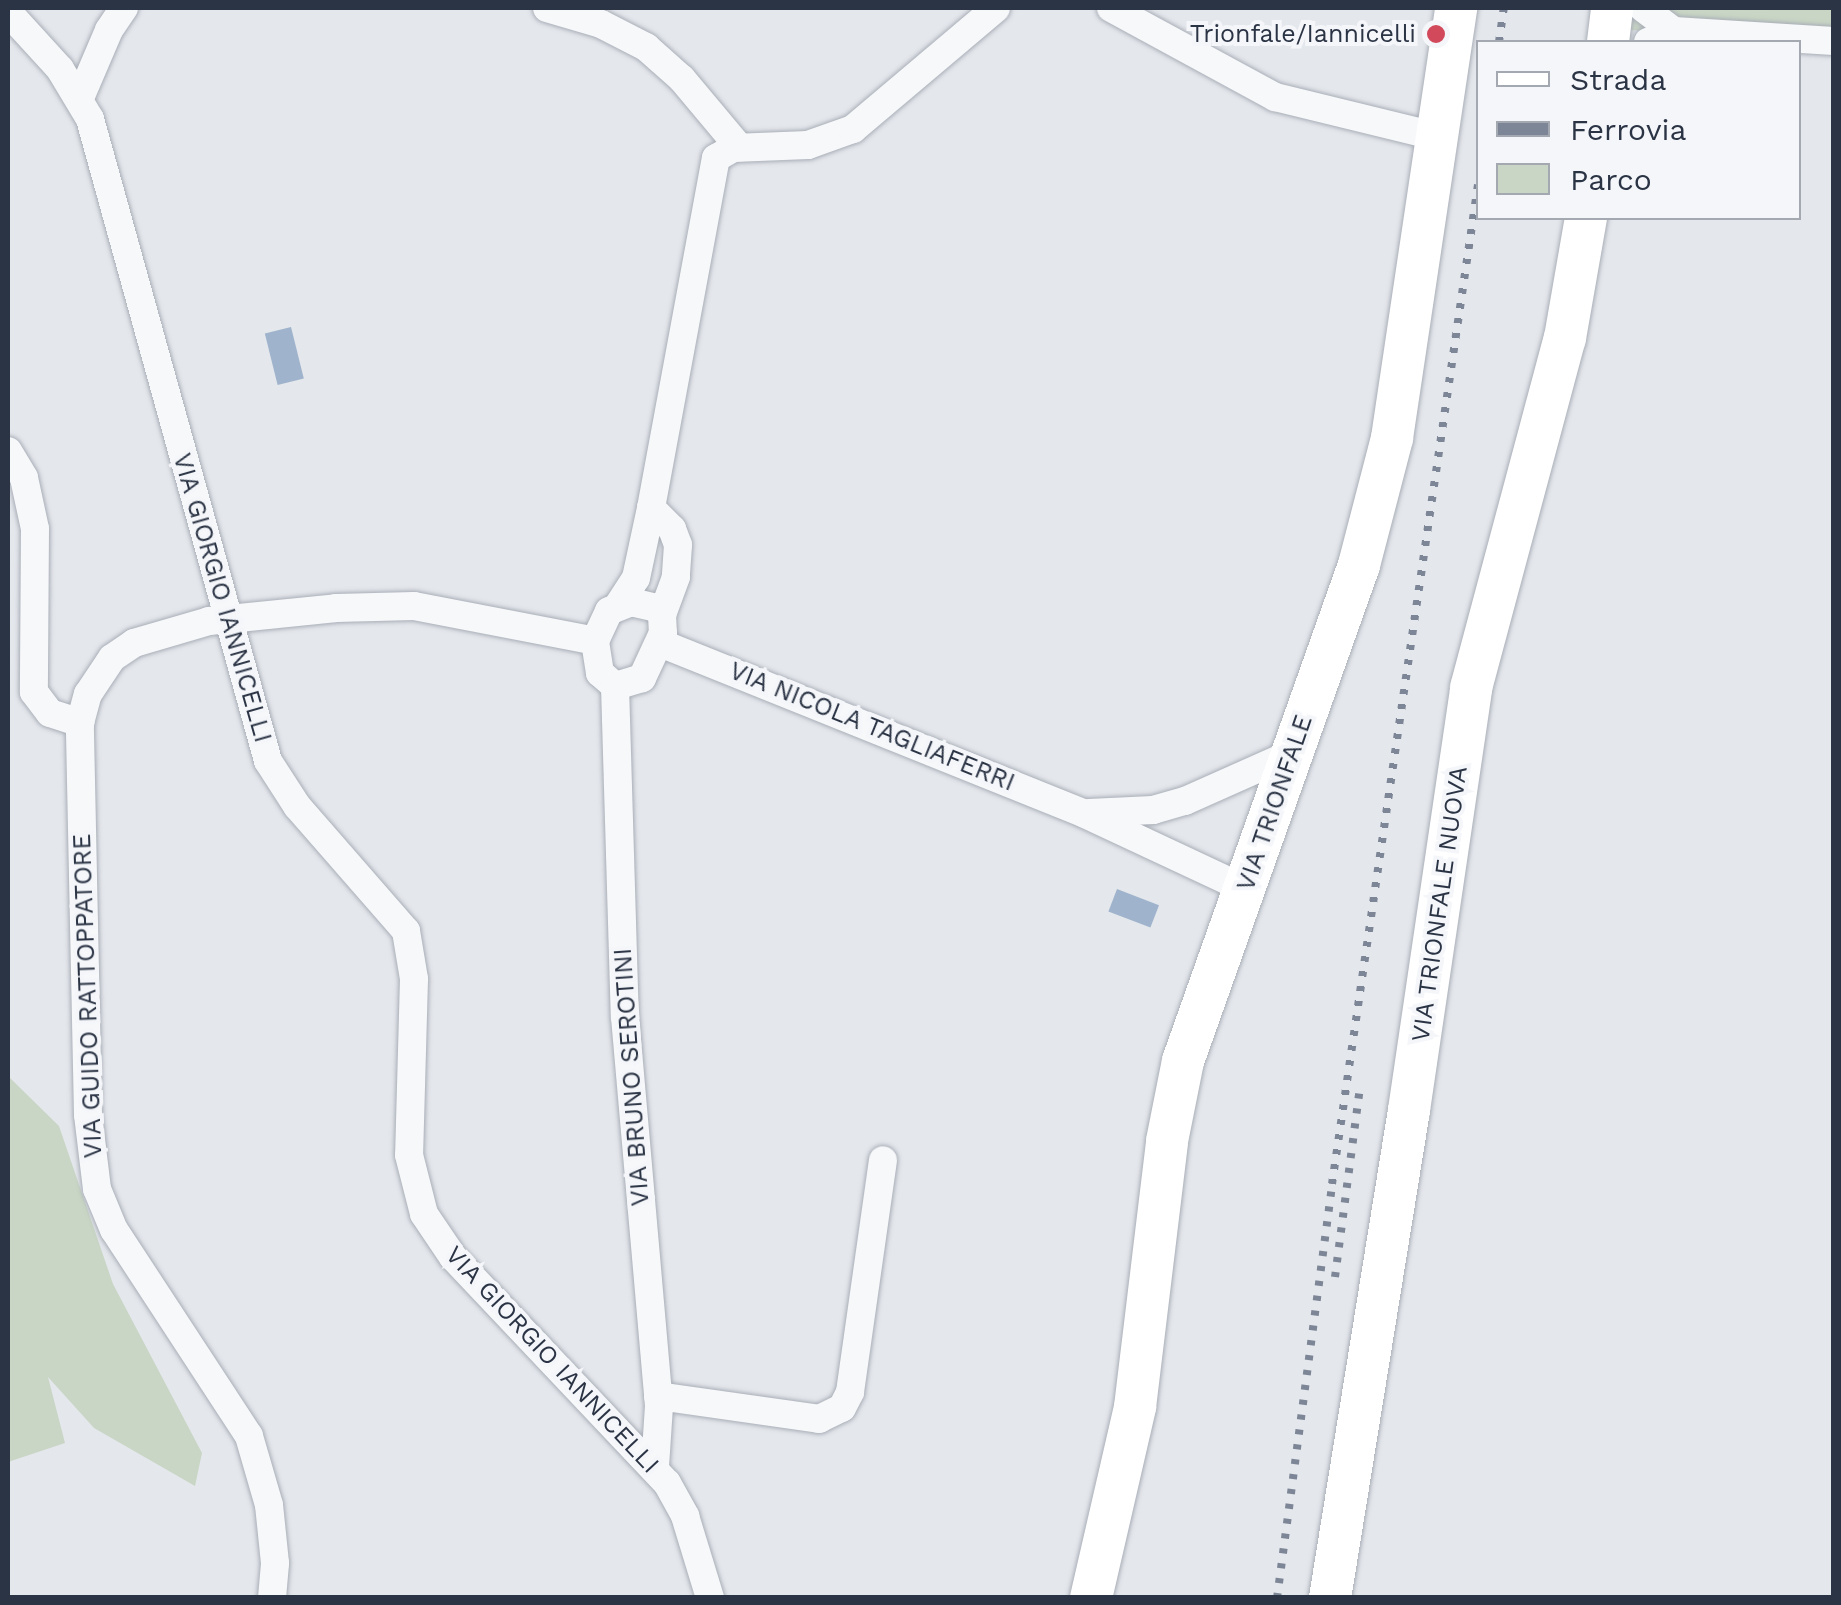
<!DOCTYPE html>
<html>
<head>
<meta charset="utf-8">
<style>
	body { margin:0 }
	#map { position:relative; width:1841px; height:1605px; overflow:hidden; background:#e4e7ec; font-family:"Work Sans",sans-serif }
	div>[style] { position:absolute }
	.green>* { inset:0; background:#c9d6c5 }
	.water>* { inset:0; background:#9fb4cc; transform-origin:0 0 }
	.roads { filter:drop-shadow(0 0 2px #a9aeb7) drop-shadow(0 0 2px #a9aeb7) }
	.street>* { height:28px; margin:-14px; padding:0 14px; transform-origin:14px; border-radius:14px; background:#f7f8fa }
	.primary>* { height:42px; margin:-21px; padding:0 21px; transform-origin:21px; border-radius:21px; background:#fff }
	.rail>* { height:8px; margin-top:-4px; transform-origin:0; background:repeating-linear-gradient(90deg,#7d8696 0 5px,transparent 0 15px) }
	.dots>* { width:28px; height:28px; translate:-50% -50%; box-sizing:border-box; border:5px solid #f4f6f9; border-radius:50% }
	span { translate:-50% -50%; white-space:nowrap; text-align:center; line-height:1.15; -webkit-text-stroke:8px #f4f6f9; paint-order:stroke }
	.poi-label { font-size:25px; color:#2b3445 }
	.right { translate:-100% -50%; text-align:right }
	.street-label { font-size:25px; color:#2b3445 }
	.frame { position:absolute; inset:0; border:10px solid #2b3445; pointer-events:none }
	.legend { position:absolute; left:1476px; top:40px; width:325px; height:180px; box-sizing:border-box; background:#f4f6f9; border:2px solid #a4a8b1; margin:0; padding:12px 18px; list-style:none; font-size:30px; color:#2b3445 }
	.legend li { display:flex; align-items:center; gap:20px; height:50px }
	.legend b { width:50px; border:2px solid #a4a8b1 }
</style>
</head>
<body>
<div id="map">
	<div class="green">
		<div style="clip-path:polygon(1614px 8px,1833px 8px,1833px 36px,1626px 30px)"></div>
		<div style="clip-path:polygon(8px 1076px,59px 1126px,113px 1284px,202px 1453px,195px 1486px,94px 1428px,48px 1377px,65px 1443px,8px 1462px)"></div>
	</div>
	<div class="water">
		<div style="left:291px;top:327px;width:53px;height:27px;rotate:76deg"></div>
		<div style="left:1117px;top:889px;width:45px;height:24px;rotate:21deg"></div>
	</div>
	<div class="roads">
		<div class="street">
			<div style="left:547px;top:8px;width:56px;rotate:16.5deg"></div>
			<div style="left:601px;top:24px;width:51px;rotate:27.1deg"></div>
			<div style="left:646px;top:47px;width:48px;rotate:41.6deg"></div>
			<div style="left:682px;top:79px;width:89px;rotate:50deg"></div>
			<div style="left:1111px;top:8px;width:187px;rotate:28.5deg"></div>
			<div style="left:1275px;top:97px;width:169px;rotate:13.7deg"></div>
			<div style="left:1643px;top:8px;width:39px;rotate:37deg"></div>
			<div style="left:8px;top:12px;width:77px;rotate:47.6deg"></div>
			<div style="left:60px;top:69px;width:58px;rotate:59deg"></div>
			<div style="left:90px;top:119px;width:666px;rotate:74.5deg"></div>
			<div style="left:268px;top:761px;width:54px;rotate:57.2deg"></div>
			<div style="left:297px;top:806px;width:166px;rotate:48.9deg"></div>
			<div style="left:406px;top:931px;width:49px;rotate:80.5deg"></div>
			<div style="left:414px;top:979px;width:176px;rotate:91.6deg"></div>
			<div style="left:409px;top:1155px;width:61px;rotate:75.7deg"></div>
			<div style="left:424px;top:1214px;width:52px;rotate:56deg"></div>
			<div style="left:453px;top:1257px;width:311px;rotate:46.6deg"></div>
			<div style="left:667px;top:1483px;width:38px;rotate:61deg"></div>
			<div style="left:685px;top:1516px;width:86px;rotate:73deg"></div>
			<div style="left:1648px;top:42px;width:28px;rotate:-23deg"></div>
			<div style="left:1674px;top:31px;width:160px;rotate:3.6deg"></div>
			<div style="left:80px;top:98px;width:74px;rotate:-66.9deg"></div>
			<div style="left:109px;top:30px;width:27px;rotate:-56deg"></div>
			<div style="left:8px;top:451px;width:31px;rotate:59deg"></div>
			<div style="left:24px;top:478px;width:52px;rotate:77.8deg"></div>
			<div style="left:35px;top:529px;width:163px;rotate:90.4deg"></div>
			<div style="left:34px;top:692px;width:26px;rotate:53deg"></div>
			<div style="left:50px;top:713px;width:32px;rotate:18deg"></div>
			<div style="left:651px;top:508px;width:356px;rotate:-79.5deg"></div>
			<div style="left:716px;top:158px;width:20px;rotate:-30deg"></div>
			<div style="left:733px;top:148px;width:75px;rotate:-2.3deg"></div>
			<div style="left:808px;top:145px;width:48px;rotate:-19.6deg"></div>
			<div style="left:853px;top:129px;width:187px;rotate:-40.2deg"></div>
			<div style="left:631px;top:602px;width:27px;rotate:13deg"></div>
			<div style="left:657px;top:608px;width:9px;rotate:54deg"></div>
			<div style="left:662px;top:615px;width:18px;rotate:87deg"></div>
			<div style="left:663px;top:633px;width:50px;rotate:115deg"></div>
			<div style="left:642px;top:678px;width:28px;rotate:163deg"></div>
			<div style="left:615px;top:686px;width:20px;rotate:-139deg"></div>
			<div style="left:600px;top:673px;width:32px;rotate:-99deg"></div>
			<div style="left:595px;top:641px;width:33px;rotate:-65deg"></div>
			<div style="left:609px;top:611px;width:24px;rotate:-22deg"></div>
			<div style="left:619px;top:604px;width:31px;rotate:-57deg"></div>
			<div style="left:636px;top:578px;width:72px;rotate:-77.9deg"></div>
			<div style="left:651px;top:508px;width:30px;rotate:45deg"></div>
			<div style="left:672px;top:529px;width:17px;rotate:69deg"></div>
			<div style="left:678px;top:545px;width:32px;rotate:94deg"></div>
			<div style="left:676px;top:577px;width:40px;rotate:110.2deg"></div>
			<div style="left:660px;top:643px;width:456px;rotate:21.9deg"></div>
			<div style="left:1083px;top:813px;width:179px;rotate:25.1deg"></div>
			<div style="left:615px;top:686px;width:331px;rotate:88.3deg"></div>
			<div style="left:625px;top:1017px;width:390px;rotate:85deg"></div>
			<div style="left:659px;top:1406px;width:61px;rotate:93.8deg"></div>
			<div style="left:1089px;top:813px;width:64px;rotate:-2.7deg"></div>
			<div style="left:1153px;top:810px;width:33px;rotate:-16deg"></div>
			<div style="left:1185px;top:801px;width:118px;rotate:-24deg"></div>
			<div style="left:658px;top:1396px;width:163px;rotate:8.1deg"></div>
			<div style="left:819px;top:1419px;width:25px;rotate:-26deg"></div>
			<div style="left:842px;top:1408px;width:18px;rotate:-63deg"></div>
			<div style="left:850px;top:1392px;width:234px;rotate:-81.9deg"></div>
			<div style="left:272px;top:1598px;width:35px;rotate:-85deg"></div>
			<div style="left:275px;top:1563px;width:58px;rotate:-95.9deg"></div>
			<div style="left:269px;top:1505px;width:72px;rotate:-106.2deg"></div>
			<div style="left:249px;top:1436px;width:246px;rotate:-123.2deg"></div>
			<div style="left:114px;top:1230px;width:44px;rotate:-112.5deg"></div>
			<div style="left:97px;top:1189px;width:75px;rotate:-96.9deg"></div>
			<div style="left:88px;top:1115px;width:392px;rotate:-91.2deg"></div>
			<div style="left:80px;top:723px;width:30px;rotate:-75deg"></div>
			<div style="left:88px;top:694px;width:43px;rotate:-56.3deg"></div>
			<div style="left:112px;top:658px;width:27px;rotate:-34deg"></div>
			<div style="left:134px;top:643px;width:78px;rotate:-16.3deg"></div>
			<div style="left:209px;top:621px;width:128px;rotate:-5.8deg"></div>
			<div style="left:336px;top:608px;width:78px;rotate:-1.5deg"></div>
			<div style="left:414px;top:606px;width:184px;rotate:10.9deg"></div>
		</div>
		<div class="primary">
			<div style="left:1608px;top:42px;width:34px;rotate:-83deg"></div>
			<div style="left:1091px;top:1598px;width:196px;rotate:-77deg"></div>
			<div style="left:1135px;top:1407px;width:268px;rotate:-83.1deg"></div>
			<div style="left:1167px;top:1141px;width:82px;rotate:-78.7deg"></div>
			<div style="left:1183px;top:1061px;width:526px;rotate:-70.46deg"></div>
			<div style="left:1359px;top:565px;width:131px;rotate:-75.4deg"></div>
			<div style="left:1392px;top:438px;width:435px;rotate:-81.5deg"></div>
			<div style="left:1330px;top:1598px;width:494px;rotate:-80.8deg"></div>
			<div style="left:1409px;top:1110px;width:427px;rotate:-81.6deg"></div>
			<div style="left:1471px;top:688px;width:362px;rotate:-75deg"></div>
			<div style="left:1565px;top:338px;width:122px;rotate:-80.1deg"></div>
		</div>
	</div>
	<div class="rail">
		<div style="left:1499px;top:42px;width:34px;rotate:-82deg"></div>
		<div style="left:1335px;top:1277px;width:191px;rotate:-82.5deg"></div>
		<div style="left:1277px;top:1598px;width:418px;rotate:-82.4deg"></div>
		<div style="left:1332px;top:1184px;width:1010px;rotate:-81.69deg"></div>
	</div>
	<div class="dots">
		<div style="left:1436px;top:34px;background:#d1495b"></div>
	</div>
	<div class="poi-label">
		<span class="right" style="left:1416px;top:34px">Trionfale/Iannicelli</span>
	</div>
	<div class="street-label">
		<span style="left:222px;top:598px;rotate:74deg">VIA GIORGIO IANNICELLI</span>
		<span style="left:872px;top:727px;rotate:22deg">VIA NICOLA TAGLIAFERRI</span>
		<span style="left:1275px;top:803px;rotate:-71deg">VIA TRIONFALE</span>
		<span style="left:1440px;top:904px;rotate:-82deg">VIA TRIONFALE NUOVA</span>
		<span style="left:88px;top:996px;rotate:-92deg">VIA GUIDO RATTOPPATORE</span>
		<span style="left:632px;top:1077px;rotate:-94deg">VIA BRUNO SEROTINI</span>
		<span style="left:552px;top:1360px;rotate:47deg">VIA GIORGIO IANNICELLI</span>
	</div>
	<div class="frame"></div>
	<ul class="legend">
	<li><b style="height:12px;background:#fff"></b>Strada</li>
	<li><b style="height:12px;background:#7d8696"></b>Ferrovia</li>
	<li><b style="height:28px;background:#c9d6c5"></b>Parco</li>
	</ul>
</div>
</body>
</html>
